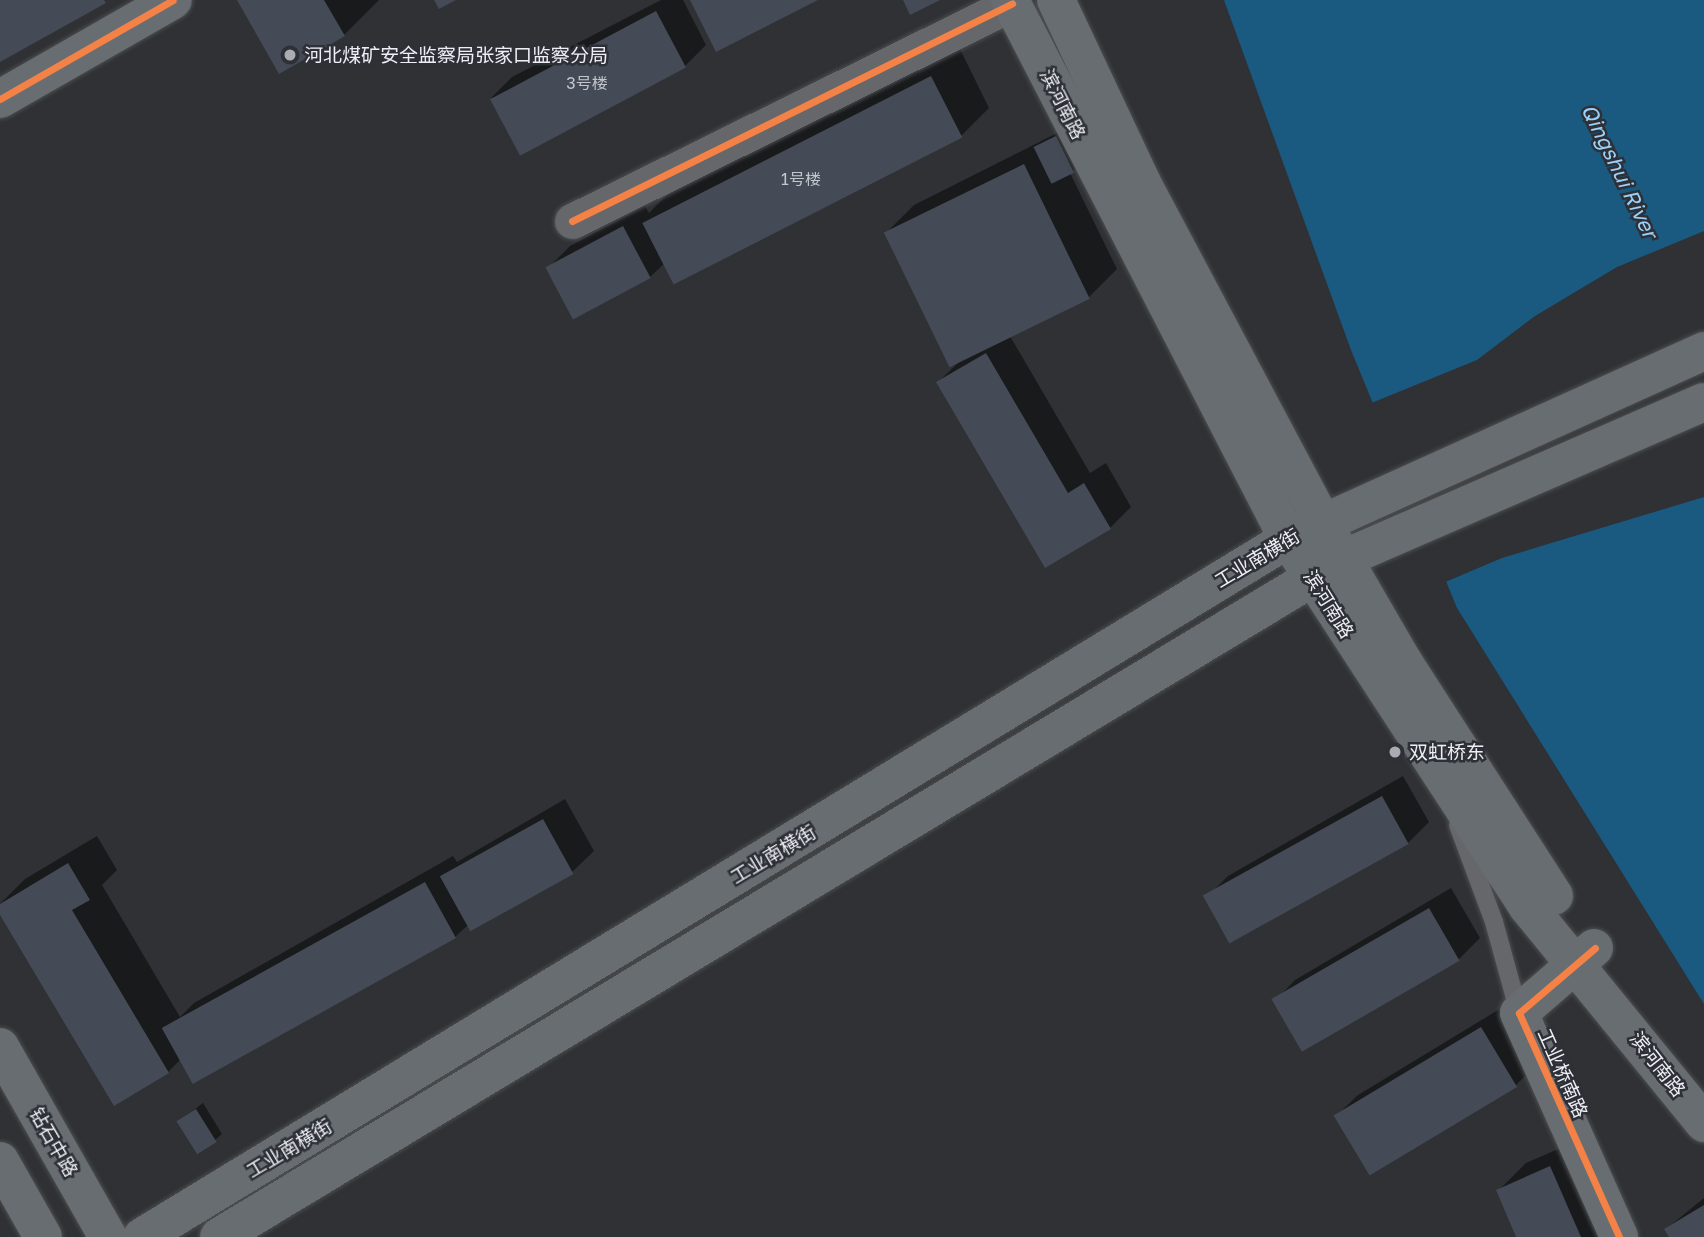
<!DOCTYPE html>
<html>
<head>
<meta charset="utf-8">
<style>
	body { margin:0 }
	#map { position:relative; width:1704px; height:1237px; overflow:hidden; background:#2f3134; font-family:"Golos Text","Noto Sans SC",sans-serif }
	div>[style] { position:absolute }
	.water>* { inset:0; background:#1a5980 }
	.pier>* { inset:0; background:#2f3134 }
	.shadow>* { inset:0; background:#0007 }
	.building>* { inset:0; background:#444a56; transform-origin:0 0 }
	.roads { filter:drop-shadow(0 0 2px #4b4d4f) drop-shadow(0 0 2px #4b4d4f) }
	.lane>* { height:18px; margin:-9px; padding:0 9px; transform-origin:9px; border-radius:9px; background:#66676a }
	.street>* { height:35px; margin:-17.5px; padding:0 17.5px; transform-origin:17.5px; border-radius:17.5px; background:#66676a }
	.secondary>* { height:38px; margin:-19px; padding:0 19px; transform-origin:19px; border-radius:19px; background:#686d71 }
	.cycleway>* { height:7px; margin:-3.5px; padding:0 3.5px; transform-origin:3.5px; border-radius:3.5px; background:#f48246 }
	.dots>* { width:19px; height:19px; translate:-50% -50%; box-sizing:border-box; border:4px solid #2d3036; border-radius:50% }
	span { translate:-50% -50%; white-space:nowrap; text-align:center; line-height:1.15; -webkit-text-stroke:5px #2d3036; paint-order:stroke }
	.number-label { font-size:16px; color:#c3c6cc }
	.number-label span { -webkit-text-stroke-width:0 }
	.poi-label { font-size:19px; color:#edeff4 }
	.left { translate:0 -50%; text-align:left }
	.street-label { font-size:19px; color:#edeff4 }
	.water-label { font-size:21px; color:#9dd0f6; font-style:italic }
</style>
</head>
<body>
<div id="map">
	<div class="water">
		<div style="clip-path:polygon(1224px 0,1704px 0,1704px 1004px,1457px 608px,1351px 350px)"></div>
	</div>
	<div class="pier">
		<div style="clip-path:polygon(1704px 231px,1704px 497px,1502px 558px,1443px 583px,1369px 404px,1477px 360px,1535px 316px,1617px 267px)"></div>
	</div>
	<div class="shadow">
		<div style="clip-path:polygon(239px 0,379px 0,344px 35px)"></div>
		<div style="clip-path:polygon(661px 0,683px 0,706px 45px,685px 66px,491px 98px,512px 77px)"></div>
		<div style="clip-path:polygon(960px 49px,989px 108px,961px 136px,664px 264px,650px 277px,548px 268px,570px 246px,645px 206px,649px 213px,670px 192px)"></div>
		<div style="clip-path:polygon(1063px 130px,1080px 165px,1070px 173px,1117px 269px,1089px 297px,1010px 336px,1090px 473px,1106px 463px,1131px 507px,1110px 528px,1046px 565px,938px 382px,959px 362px,886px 233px,914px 205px)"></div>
		<div style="clip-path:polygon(1403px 776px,1429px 822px,1408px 843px,1206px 898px,1228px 876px)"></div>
		<div style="clip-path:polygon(565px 799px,594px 851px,572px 872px,472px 929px,469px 924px,455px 937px,182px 1058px,168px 1072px,115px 1104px,0 912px,0 904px,25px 879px,97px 836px,117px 870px,102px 885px,180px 1017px,194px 1003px,453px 856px,457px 862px)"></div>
		<div style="clip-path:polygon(1451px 888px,1480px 938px,1459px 959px,1274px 1002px,1295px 980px)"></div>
		<div style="clip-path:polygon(1503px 1007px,1537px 1064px,1516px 1085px,1336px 1116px,1358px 1095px)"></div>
		<div style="clip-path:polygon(203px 1103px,222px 1134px,215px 1140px,178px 1122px)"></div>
		<div style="clip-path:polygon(1579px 1140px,1621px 1237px,1518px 1237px,1498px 1191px,1526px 1163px)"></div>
		<div style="clip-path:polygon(1704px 1198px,1704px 1237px,1671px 1237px,1666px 1229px)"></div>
	</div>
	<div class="building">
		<div style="clip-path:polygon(0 0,104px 0,106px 3px,0 62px)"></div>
		<div style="clip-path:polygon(237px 0,324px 0,345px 36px,279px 74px)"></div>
		<div style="clip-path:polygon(434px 0,456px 0,439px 9px)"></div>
		<div style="clip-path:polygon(690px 0,818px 0,716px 52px)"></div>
		<div style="clip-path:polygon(903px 0,940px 0,910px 15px)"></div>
		<div style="left:656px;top:11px;width:64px;height:188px;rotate:62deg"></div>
		<div style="left:931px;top:76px;width:69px;height:324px;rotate:63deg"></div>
		<div style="left:1056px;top:136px;width:41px;height:25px;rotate:64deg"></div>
		<div style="left:1024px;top:164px;width:150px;height:156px;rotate:64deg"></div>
		<div style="left:623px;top:226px;width:59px;height:88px;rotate:62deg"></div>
		<div style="clip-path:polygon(986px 353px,1068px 493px,1084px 483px,1111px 529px,1045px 568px,936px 382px)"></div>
		<div style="left:1382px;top:796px;width:55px;height:205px;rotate:61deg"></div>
		<div style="left:543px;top:819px;width:63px;height:118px;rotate:61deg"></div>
		<div style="clip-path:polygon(68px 863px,90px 900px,72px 910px,169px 1073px,114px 1106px,0 915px,0 904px)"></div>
		<div style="left:425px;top:882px;width:64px;height:301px;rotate:61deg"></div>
		<div style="left:1429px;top:908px;width:61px;height:182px;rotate:60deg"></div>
		<div style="left:1481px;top:1027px;width:70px;height:172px;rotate:59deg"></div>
		<div style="left:196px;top:1109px;width:39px;height:23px;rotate:58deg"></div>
		<div style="clip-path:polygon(1550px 1166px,1581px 1237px,1516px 1237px,1496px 1190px)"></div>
		<div style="clip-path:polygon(1704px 1205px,1704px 1237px,1669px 1237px,1664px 1229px)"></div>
	</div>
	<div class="roads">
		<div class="lane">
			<div style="left:1458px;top:825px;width:103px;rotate:69.6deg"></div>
			<div style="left:1494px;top:922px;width:94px;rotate:74.6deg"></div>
		</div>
		<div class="street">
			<div style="left:572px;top:221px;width:491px;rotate:-26.3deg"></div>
		</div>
		<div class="secondary">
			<div style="left:1010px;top:0;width:606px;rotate:62.72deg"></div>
			<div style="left:1288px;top:539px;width:439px;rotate:56.9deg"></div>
			<div style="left:1528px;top:907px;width:279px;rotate:50.8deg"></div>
			<div style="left:1056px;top:0;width:204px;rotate:64.8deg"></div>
			<div style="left:1143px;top:185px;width:379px;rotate:62deg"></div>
			<div style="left:1321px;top:520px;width:165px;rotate:59.9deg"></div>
			<div style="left:1404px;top:663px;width:277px;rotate:57.2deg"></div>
			<div style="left:0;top:99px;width:199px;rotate:-29.8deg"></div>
			<div style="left:1594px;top:948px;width:99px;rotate:139.1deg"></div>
			<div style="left:1519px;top:1013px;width:245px;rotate:65.9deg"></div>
			<div style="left:0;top:1047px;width:219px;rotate:60.4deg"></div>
			<div style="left:0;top:1161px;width:87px;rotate:60.5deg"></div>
			<div style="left:142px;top:1237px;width:1342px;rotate:-31.34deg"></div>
			<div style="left:1288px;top:539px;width:457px;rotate:-24.3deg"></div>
			<div style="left:219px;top:1237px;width:1315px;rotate:-31.09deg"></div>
			<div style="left:1345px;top:558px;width:391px;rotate:-23.5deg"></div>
		</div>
	</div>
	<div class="cycleway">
		<div style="left:0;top:99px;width:199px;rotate:-29.8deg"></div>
		<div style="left:572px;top:221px;width:491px;rotate:-26.3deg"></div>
		<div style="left:1595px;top:948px;width:100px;rotate:139.5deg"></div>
		<div style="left:1519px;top:1013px;width:245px;rotate:65.9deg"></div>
	</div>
	<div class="dots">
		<div style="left:290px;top:55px;background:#aaacb1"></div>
		<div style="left:1395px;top:752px;background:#aaacb1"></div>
	</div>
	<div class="number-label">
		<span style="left:587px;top:83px">3号楼</span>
		<span style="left:801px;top:179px">1号楼</span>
	</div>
	<div class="poi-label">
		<span class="left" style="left:304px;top:55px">河北煤矿安全监察局张家口监察分局</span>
		<span class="left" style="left:1409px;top:752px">双虹桥东</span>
	</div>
	<div class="street-label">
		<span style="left:1063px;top:104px;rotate:63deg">滨河南路</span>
		<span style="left:1257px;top:558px;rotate:-31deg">工业南横街</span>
		<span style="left:1329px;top:604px;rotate:58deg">滨河南路</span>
		<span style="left:773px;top:854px;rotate:-31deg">工业南横街</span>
		<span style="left:1658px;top:1064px;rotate:52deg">滨河南路</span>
		<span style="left:1563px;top:1073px;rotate:66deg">工业桥南路</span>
		<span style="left:54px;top:1142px;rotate:60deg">钻石中路</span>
		<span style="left:289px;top:1148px;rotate:-31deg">工业南横街</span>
	</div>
	<div class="water-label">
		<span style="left:1620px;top:171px;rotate:64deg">Qingshui River</span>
	</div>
</div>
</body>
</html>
